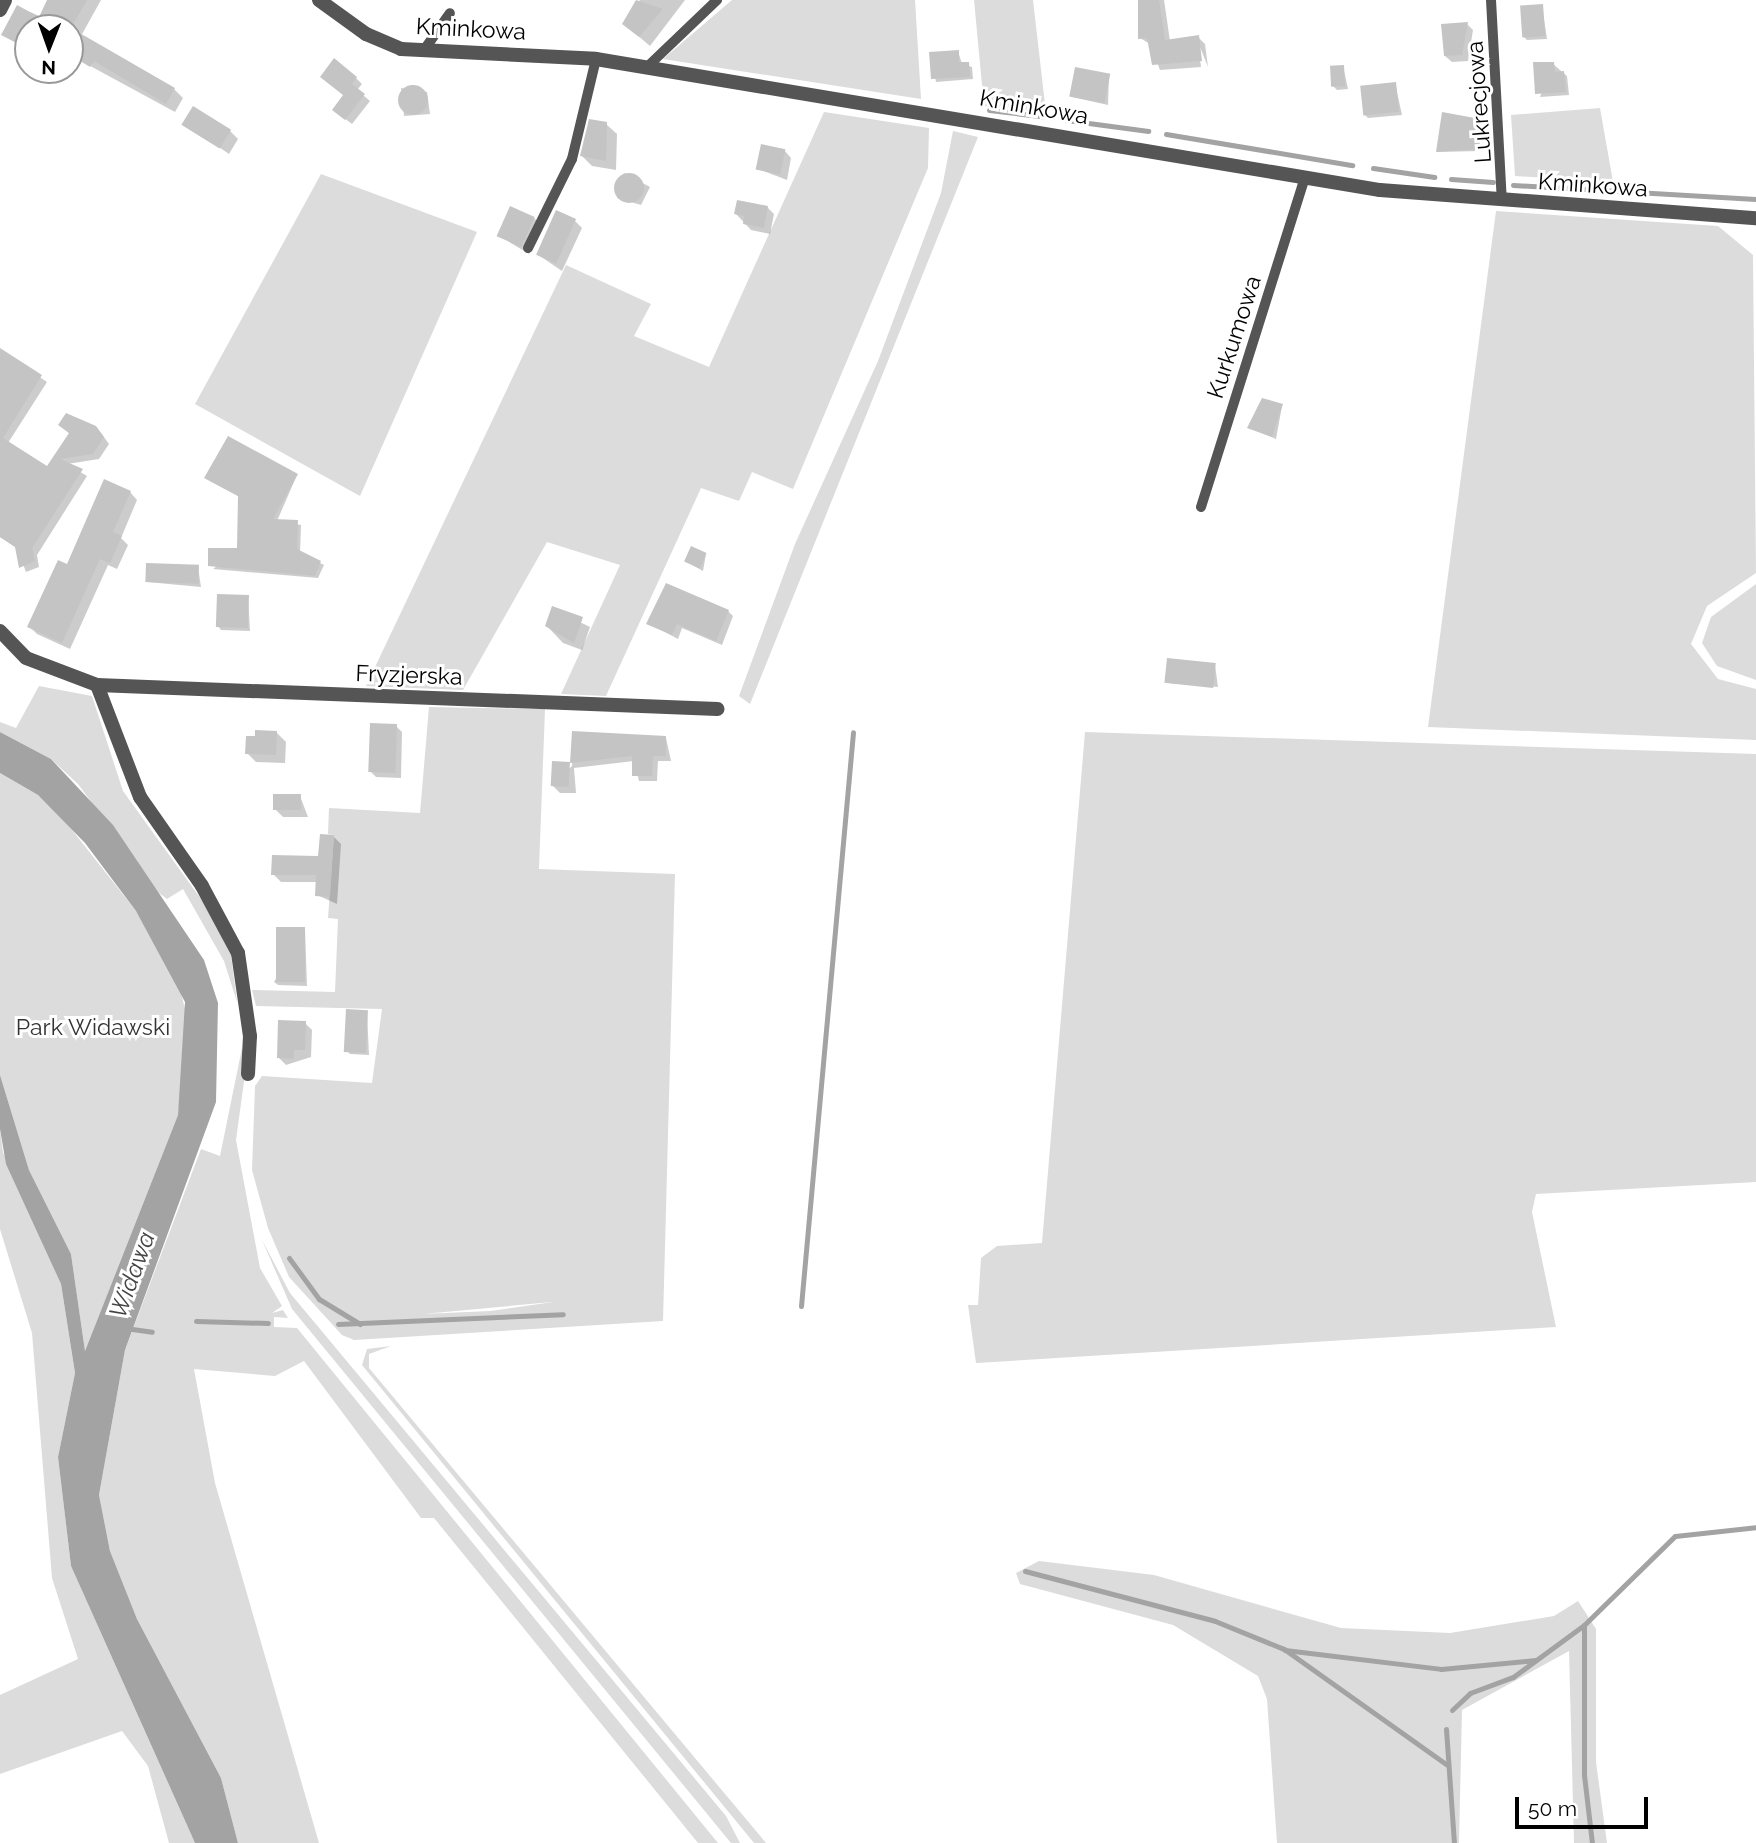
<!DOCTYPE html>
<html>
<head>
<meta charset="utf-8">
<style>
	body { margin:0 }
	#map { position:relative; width:1756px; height:1843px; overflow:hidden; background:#fff; font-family:Raleway,sans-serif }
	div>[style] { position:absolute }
	.green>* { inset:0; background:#dcdcdc }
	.water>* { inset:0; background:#a3a3a3 }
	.shadow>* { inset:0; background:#0003 }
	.stream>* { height:5px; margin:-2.5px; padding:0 2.5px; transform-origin:2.5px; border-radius:2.5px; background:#a3a3a3 }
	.building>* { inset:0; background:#c4c4c4; transform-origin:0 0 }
	.round { border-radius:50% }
	.service>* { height:10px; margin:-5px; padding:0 5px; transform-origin:5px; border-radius:5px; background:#555 }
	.minor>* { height:14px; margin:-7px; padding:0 7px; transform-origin:7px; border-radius:7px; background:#555 }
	span { translate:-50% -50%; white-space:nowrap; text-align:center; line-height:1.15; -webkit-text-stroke:6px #fff; paint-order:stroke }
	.street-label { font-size:23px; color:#000 }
	.park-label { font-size:23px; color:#333 }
	.water-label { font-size:24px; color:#444; font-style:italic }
	.north { position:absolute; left:14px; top:14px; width:70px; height:70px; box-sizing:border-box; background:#fff; border:2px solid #999; border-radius:50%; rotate:181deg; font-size:19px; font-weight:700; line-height:28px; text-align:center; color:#000 }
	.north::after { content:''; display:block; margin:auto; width:24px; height:32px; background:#000; clip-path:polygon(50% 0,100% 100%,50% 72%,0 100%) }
	.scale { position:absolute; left:1515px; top:1797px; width:133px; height:32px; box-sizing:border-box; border:4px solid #000; border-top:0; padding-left:9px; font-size:21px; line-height:24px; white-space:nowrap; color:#000; -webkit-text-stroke:5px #fff; paint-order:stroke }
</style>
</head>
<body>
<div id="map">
	<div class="green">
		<div style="clip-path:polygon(732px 0,915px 0,921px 99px,663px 59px)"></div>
		<div style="clip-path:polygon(974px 0,1033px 0,1046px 113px,984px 106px)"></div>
		<div style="clip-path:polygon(1600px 108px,1613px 182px,1515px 176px,1511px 115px)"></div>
		<div style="clip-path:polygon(824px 112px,929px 128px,928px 168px,793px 489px,752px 472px,739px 501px,701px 488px,606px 696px,561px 694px,620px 565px,547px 542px,463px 690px,366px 686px,566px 265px,651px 304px,634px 336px,709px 367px)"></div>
		<div style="clip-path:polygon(953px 131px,978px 137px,750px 704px,739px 696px,795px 544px,878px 361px,941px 193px)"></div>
		<div style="clip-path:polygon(321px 174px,477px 232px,360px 496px,195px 404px)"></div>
		<div style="clip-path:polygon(1496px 211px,1718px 226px,1753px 255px,1756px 573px,1707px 606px,1691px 644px,1718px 679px,1756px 689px,1756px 740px,1428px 727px)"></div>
		<div style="clip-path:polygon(1756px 584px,1756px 680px,1717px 666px,1702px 643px,1711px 617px)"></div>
		<div style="clip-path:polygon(39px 686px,92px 696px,123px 791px,206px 906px,231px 955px,237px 1002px,224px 961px,183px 889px,167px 899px,159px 893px,78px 784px,51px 759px,0 732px,0 722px,16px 728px)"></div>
		<div style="clip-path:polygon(evenodd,429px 707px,545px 709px,539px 869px,675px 874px,663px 1321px,354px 1340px,342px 1335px,289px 1277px,268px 1228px,252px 1170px,255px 1086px,262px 1076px,372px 1083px,382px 1009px,256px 1006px,252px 990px,335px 992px,338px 919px,328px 918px,334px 835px,328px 834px,329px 808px,420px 813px,429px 707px,553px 1302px,490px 1311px,423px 1314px,552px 1302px,553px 1302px)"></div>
		<div style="clip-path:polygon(1085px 732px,1756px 754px,1756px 1182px,1536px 1194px,1532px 1212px,1556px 1327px,976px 1363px,968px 1305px,978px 1305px,981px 1258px,997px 1246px,1042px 1243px)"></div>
		<div style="clip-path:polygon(0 773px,38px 795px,65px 821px,136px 911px,178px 981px,188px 1021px,178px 1115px,85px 1351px,71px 1254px,29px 1170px,0 1075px)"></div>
		<div style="clip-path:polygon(242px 1048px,246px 1067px,236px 1140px,260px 1268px,282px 1306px,272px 1313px,283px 1310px,288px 1318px,274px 1317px,274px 1327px,297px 1328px,718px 1843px,698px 1843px,434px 1518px,421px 1518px,304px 1361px,275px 1376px,194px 1369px,215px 1483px,319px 1843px,238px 1843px,221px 1778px,137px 1619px,110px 1551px,99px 1495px,125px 1350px,201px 1149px,220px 1156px)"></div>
		<div style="clip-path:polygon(0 1129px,3px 1152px,61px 1284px,75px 1373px,58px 1457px,71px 1566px,195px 1843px,169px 1843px,148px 1766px,122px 1731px,0 1774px,0 1695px,78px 1659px,52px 1578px,32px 1333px,0 1229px)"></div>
		<div style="clip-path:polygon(262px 1240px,290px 1293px,726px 1816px,740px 1843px,731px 1843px,292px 1309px)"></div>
		<div style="clip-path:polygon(391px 1346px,369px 1354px,369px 1368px,766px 1843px,754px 1843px,362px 1365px,367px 1349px)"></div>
		<div style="clip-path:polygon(1039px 1561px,1154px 1575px,1341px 1628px,1450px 1633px,1554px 1616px,1578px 1601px,1596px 1629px,1596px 1762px,1607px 1843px,1574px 1843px,1569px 1651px,1462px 1710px,1459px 1843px,1277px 1843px,1267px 1699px,1258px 1676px,1173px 1625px,1020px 1584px,1016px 1573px)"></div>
	</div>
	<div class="water">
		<div style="clip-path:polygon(0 732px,51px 759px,113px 825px,204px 960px,218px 1003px,216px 1102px,125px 1350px,99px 1495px,110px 1551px,137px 1619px,221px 1778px,238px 1843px,195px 1843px,71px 1566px,58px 1457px,75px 1373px,61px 1284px,6px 1164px,0 1129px,0 1075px,29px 1170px,71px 1254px,85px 1351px,178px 1115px,185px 1002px,136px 911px,85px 843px,38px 795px,0 773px)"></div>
	</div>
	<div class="shadow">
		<div style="clip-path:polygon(56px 0,101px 0,81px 36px,174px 89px,183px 98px,175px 112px,70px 55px,70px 28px,28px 28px,28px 52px,4px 34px,18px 7px,44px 18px)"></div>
		<div style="clip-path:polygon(640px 0,685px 0,650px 46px,624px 24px)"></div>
		<div style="clip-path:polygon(1138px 0,1164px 0,1170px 41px,1198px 37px,1205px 44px,1208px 67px,1198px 42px,1201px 67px,1160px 70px,1150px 44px,1140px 38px)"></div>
		<div style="clip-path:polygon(1542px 6px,1547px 39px,1527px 40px,1524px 37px)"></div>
		<div style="clip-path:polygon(1467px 24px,1473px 30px,1468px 61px,1452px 62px,1445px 56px)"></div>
		<div style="clip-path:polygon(958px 51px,962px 64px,972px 67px,973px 79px,936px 82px,931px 53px)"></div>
		<div style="clip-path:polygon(1553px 64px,1567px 76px,1569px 95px,1540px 97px)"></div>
		<div style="clip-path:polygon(1343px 66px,1348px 89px,1337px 90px,1333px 86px)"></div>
		<div style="clip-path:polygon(1109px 75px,1108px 105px,1072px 97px)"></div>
		<div style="clip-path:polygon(356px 78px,362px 84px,357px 90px,370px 101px,352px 124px,340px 115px,345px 96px,328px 82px)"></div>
		<div style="clip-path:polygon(1395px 83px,1402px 115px,1368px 118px,1365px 115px)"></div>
		<div style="clip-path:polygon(401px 88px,427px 92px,430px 114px,404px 116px)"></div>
		<div style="clip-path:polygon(1480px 121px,1480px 151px,1437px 152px)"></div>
		<div style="clip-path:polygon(185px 124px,230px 131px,238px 139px,229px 154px)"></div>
		<div style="clip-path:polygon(606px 124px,617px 134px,616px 170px,592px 166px,582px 156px)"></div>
		<div style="clip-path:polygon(784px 150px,791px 158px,787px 180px,758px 169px)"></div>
		<div style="clip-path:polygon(624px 173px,650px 187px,641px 205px,617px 198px)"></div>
		<div style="clip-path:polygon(767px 207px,774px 214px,770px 234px,751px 230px,736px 214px)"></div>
		<div style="clip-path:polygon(534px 218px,542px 226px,529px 254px,498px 235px)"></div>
		<div style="clip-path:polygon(575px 221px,582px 228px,562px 271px,537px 254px)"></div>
		<div style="clip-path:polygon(0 350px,47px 382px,8px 443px,48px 468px,70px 434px,60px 425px,101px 433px,109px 444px,99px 459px,67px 464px,87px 476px,37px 555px,39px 567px,26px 572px,17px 548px,0 537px)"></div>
		<div style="clip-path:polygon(1282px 406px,1276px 439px,1249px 428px)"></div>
		<div style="clip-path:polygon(297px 475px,277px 521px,301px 525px,300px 553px,324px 565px,318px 578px,213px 569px,238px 550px,240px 497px,210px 481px)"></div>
		<div style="clip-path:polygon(130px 492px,137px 500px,121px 538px,128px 545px,117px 569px,108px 565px,70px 649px,37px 634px,29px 626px,68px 566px)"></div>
		<div style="clip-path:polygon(706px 554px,703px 571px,687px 562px)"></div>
		<div style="clip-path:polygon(198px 567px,201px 587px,147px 582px)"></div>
		<div style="clip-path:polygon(248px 597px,250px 631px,221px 630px,218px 626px)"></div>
		<div style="clip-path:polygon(553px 609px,590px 627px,582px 650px,563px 643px,547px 626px)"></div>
		<div style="clip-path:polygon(728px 611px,733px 616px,722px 645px,682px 628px,678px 639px,648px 623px)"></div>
		<div style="clip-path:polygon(1215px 665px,1218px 687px,1168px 683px)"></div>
		<div style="clip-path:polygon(396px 726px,402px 732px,401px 778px,376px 777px,370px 771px)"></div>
		<div style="clip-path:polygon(276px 732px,286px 742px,285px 763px,256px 762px,247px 753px)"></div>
		<div style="clip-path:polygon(573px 733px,666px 738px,671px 761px,658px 761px,657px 781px,639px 781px,634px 761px,574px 768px,576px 793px,560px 793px,552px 785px,572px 766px)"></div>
		<div style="clip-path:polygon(300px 796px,308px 817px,283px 817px,275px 809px)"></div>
		<div style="clip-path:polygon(333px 836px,341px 844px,337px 904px,317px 895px,318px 882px,281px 882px,273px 874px,320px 857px)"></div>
		<div style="clip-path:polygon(305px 929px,307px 986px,278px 985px,274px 982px)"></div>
		<div style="clip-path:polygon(367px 1012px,369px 1055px,350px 1054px,347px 1051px)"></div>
		<div style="clip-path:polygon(305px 1023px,312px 1030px,311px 1057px,286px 1065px,279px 1058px)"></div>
	</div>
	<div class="stream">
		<div style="left:989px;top:110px;width:60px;rotate:6.7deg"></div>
		<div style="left:1066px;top:120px;width:83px;rotate:7.6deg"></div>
		<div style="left:1166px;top:134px;width:189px;rotate:9.5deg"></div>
		<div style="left:1373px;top:168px;width:62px;rotate:8.4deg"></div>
		<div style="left:1451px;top:179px;width:42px;rotate:4.1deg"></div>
		<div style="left:1513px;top:185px;width:243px;rotate:3.3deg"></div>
		<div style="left:289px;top:1258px;width:51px;rotate:53.8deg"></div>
		<div style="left:319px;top:1299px;width:48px;rotate:31.4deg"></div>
		<div style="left:801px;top:1306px;width:576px;rotate:-84.82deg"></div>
		<div style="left:196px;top:1321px;width:72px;rotate:1.6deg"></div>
		<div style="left:338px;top:1324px;width:225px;rotate:-2.5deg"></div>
		<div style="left:125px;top:1328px;width:27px;rotate:8deg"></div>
		<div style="left:1025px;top:1571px;width:196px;rotate:14.7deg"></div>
		<div style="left:1215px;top:1621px;width:74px;rotate:22.1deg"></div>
		<div style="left:1284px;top:1649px;width:199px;rotate:35.4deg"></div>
		<div style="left:1584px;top:1625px;width:150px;rotate:90deg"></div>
		<div style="left:1584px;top:1775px;width:68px;rotate:83.3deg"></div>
		<div style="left:1285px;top:1650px;width:157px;rotate:6.9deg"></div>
		<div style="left:1441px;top:1669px;width:95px;rotate:-5.4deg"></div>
		<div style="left:1452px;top:1710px;width:25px;rotate:-43deg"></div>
		<div style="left:1470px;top:1693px;width:46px;rotate:-20.4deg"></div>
		<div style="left:1513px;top:1677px;width:88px;rotate:-36.2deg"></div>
		<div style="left:1584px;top:1625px;width:127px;rotate:-44.4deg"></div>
		<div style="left:1675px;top:1536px;width:81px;rotate:-6.3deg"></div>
		<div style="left:1446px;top:1729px;width:114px;rotate:86deg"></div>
	</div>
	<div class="building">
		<div style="clip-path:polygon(47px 0,87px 0,71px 28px,175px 88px,166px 104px,94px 61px,90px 67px,77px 59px,70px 52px,70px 28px,28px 28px,28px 49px,1px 35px,17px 5px,39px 17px)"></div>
		<div style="clip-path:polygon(636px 0,663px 9px,639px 37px,622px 24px)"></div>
		<div style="clip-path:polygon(1138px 0,1159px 0,1165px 40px,1199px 35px,1202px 61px,1152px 65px,1147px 38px,1138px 39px)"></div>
		<div style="left:1543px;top:4px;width:32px;height:23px;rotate:86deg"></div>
		<div style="clip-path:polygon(1468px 22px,1462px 55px,1444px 56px,1441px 24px)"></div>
		<div style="clip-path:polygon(959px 50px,959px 62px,969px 62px,970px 77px,931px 79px,929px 52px)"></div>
		<div style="clip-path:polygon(334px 58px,357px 77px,352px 84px,365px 94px,345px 120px,332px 110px,343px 95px,320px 77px)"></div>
		<div style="clip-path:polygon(1533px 62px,1554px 62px,1555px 72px,1564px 71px,1566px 92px,1535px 94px)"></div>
		<div style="left:1344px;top:65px;width:21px;height:14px;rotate:87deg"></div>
		<div style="left:1075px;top:67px;width:36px;height:30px;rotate:11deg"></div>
		<div style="left:1396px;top:82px;width:30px;height:36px;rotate:84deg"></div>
		<div class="round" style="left:398px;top:85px;width:30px;height:30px"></div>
		<div style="left:193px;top:106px;width:45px;height:22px;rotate:32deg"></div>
		<div style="clip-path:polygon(1442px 112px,1480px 119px,1478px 149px,1436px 152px)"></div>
		<div style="clip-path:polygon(589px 119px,607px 122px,606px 161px,580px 156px)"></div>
		<div style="left:761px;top:144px;width:25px;height:26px;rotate:12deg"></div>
		<div class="round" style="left:614px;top:173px;width:30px;height:30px"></div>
		<div style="clip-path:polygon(737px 200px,768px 206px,764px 228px,743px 224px,744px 216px,734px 214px)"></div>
		<div style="left:510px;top:206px;width:27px;height:33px;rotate:24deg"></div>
		<div style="left:556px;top:210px;width:22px;height:49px;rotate:24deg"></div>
		<div style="clip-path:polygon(0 348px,42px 375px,3px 438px,47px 466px,69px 433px,58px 425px,66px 413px,96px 426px,104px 437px,93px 454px,60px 459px,83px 469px,32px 548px,35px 561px,19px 568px,15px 547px,0 537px)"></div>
		<div style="clip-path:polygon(1262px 398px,1283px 404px,1272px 437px,1247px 428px)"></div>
		<div style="clip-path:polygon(228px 436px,298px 474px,273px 519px,298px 520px,297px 549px,321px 561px,315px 576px,208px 566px,208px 548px,237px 548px,238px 496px,204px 478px)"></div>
		<div style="clip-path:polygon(104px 479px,131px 491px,113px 532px,122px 536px,110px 563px,100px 559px,62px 643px,27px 627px,58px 560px,67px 564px)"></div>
		<div style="left:691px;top:546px;width:17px;height:17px;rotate:24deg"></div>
		<div style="left:146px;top:563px;width:53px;height:19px;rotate:2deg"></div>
		<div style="clip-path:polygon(666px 583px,729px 610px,716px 641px,677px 624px,672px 635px,646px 624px)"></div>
		<div style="left:217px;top:594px;width:32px;height:33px;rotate:2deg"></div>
		<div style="clip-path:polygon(552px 606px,583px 617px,574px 643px,545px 626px)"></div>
		<div style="left:1167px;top:658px;width:49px;height:25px;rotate:6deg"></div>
		<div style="left:370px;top:723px;width:27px;height:49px;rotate:2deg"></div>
		<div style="clip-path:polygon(255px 730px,277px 731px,276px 755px,245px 754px,246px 736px,255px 736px)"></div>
		<div style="clip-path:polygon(572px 731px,666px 736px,666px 756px,653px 756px,652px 776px,632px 776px,632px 756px,570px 763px)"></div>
		<div style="left:552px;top:761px;width:18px;height:25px;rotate:3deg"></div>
		<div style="left:273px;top:794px;width:28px;height:16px"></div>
		<div style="clip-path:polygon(320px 834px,334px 835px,330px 897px,315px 896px,316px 875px,271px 875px,272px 855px,318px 856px)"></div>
		<div style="left:276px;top:927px;width:29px;height:55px"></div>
		<div style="left:346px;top:1009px;width:22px;height:43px;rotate:3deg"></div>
		<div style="clip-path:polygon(278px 1020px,306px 1021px,305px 1050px,294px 1050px,294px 1059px,277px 1058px)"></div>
	</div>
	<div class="service">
		<div style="left:1491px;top:0;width:201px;rotate:86.9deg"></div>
		<div style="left:424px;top:50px;width:45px;rotate:-54.9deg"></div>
		<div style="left:647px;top:67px;width:97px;rotate:-43.7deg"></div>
		<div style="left:528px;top:248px;width:99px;rotate:-63.7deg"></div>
		<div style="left:572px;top:159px;width:103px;rotate:-76.5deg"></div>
		<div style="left:1201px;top:507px;width:345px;rotate:-72.5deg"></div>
	</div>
	<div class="minor">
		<div style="left:319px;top:0;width:58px;rotate:35.9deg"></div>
		<div style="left:366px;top:34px;width:38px;rotate:23deg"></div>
		<div style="left:401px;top:49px;width:195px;rotate:2.9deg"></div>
		<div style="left:596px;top:59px;width:795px;rotate:9.49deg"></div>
		<div style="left:1380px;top:190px;width:377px;rotate:4.3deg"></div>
		<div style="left:0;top:10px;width:11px;rotate:-63deg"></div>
		<div style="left:0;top:631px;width:37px;rotate:46deg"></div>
		<div style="left:26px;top:658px;width:76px;rotate:20.8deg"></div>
		<div style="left:97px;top:685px;width:621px;rotate:2.21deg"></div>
		<div style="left:97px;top:685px;width:120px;rotate:69deg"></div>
		<div style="left:140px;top:797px;width:108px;rotate:55.1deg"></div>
		<div style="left:202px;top:886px;width:76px;rotate:61.8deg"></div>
		<div style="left:238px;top:953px;width:84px;rotate:81.8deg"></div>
		<div style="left:250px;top:1036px;width:38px;rotate:93deg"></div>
	</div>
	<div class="street-label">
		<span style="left:471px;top:29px;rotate:3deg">Kminkowa</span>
		<span style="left:1479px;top:102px;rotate:-94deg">Lukrecjowa</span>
		<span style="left:1034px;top:107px;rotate:10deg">Kminkowa</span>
		<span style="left:1593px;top:185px;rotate:4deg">Kminkowa</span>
		<span style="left:1234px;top:337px;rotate:-72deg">Kurkumowa</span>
		<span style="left:409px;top:675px;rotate:2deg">Fryzjerska</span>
	</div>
	<div class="park-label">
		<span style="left:93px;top:1027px">Park Widawski</span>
	</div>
	<div class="water-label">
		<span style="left:132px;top:1275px;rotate:-70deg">Widawa</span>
	</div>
	<div class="north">N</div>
	<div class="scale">50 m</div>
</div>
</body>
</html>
